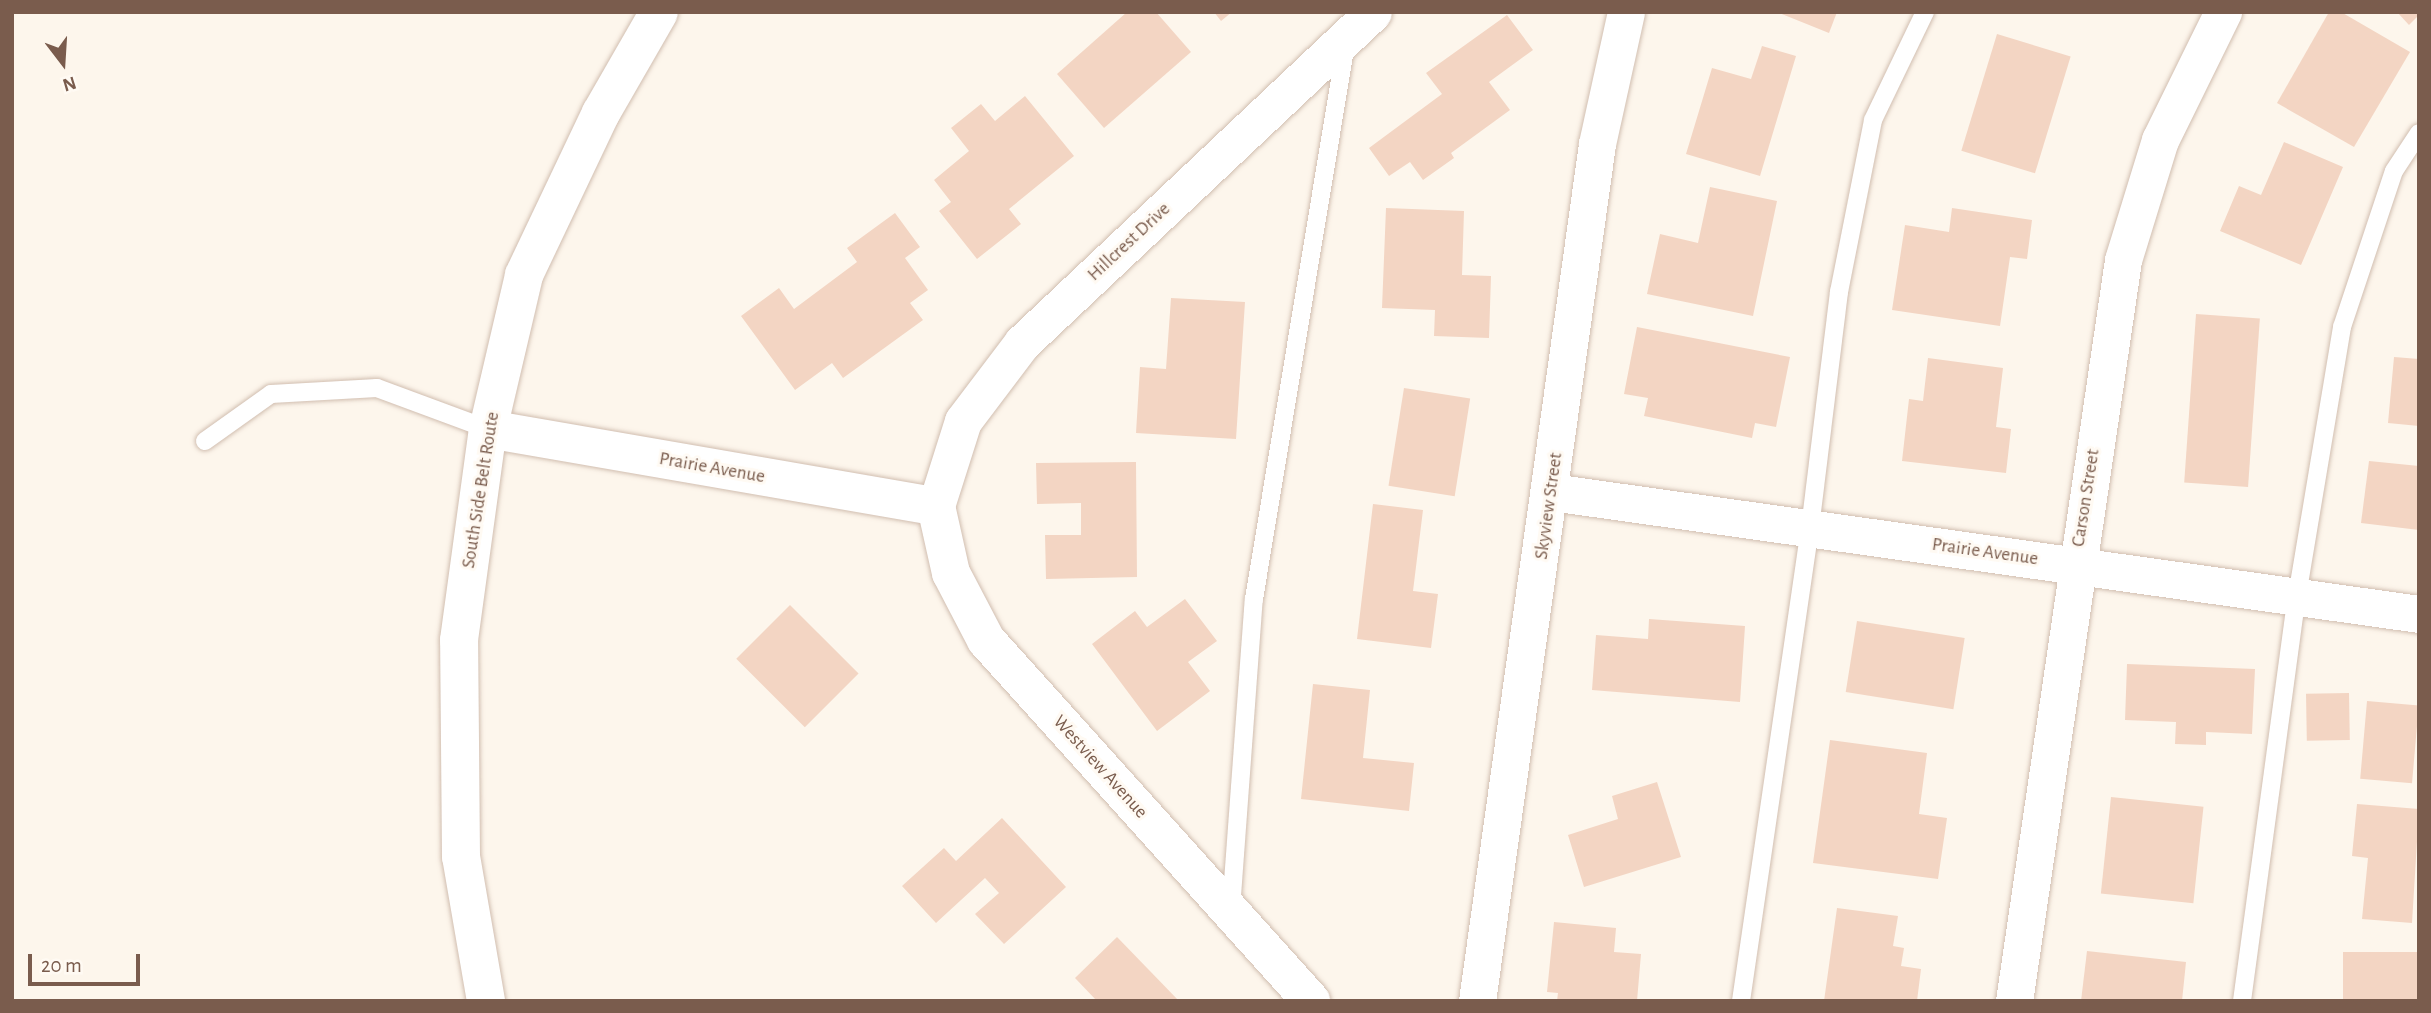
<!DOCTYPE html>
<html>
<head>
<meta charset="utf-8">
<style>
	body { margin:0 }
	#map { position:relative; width:2431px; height:1013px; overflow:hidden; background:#fdf6ec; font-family:"Alegreya Sans",sans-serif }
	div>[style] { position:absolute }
	.building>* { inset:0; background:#f3d5c3; transform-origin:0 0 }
	.roads { filter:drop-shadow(0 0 2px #d1beb0) drop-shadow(0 0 2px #d1beb0) }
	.lane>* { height:18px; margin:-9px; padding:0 9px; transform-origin:9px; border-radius:9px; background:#fff }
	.street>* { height:37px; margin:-18.5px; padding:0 18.5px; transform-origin:18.5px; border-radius:18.5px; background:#fff }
	.secondary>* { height:38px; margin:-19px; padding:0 19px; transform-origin:19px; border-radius:19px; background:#fff }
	span { translate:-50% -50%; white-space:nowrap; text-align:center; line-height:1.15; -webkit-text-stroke:6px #fffaf3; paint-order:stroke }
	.street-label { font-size:19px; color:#7a5c4d }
	.frame { position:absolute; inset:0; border:14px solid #7a5c4d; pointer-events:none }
	.north { position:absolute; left:28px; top:28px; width:70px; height:70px; -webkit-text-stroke:5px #fffaf3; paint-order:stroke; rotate:163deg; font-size:19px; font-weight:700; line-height:28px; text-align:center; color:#7a5c4d }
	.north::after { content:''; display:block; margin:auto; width:24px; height:32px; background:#7a5c4d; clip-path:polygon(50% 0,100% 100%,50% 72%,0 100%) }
	.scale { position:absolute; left:28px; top:954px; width:112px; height:32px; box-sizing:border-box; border:4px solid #7a5c4d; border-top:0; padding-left:9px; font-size:21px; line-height:24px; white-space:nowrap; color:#7a5c4d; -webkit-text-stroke:5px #fffaf3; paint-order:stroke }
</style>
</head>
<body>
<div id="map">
	<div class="building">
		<div style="clip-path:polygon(1127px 12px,1156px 12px,1191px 52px,1104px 128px,1057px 74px)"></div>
		<div style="clip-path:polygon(1214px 12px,1232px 12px,1221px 21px)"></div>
		<div style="clip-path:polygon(1777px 12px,1837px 12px,1829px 33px)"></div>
		<div style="clip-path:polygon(2329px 12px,2341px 12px,2410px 52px,2354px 147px,2277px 103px)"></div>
		<div style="clip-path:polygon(2397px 12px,2419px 12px,2419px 15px,2409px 25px)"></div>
		<div style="clip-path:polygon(1507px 15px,1533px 50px,1489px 82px,1510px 110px,1451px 153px,1454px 158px,1423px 180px,1410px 162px,1389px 176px,1369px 148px,1442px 94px,1426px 73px)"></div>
		<div style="left:1997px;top:34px;width:77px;height:122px;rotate:17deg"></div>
		<div style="clip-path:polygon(1762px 46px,1796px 56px,1760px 176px,1686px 154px,1712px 68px,1751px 79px)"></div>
		<div style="clip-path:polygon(1025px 96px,1074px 156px,1009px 209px,1021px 224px,977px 259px,939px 211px,951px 202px,934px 180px,969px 151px,951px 128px,981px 104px,995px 121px)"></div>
		<div style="clip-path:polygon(2284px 142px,2343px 167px,2301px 265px,2220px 231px,2239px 186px,2261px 195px)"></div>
		<div style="clip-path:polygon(1710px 187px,1777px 201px,1753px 316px,1647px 294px,1660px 234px,1698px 243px)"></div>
		<div style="clip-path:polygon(1386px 208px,1464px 211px,1462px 275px,1491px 276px,1489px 338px,1434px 336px,1435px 310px,1382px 308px)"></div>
		<div style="clip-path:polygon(1952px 208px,2032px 220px,2027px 259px,2010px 257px,2000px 326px,1892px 310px,1905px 225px,1949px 232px)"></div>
		<div style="clip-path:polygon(895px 213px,920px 247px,905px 258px,928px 290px,910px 303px,923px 320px,843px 378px,832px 363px,795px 390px,741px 316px,779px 288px,794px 309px,857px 262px,847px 248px)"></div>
		<div style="clip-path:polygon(1171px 298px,1245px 302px,1236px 439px,1136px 433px,1140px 367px,1166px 369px)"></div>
		<div style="left:2196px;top:314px;width:64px;height:169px;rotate:4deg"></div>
		<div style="clip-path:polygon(1637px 327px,1790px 357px,1776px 427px,1755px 423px,1752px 438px,1644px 416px,1648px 398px,1624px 394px)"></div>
		<div style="clip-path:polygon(2394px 357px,2419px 359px,2419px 426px,2388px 423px)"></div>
		<div style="clip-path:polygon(1928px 358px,2003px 368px,1996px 427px,2011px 429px,2006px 473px,1902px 461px,1909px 399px,1923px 401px)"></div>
		<div style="left:1404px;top:388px;width:67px;height:99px;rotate:9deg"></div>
		<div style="clip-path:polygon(2369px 461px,2419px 466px,2419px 530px,2361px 523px)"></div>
		<div style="clip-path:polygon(1136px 462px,1137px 577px,1046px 579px,1045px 535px,1081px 535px,1081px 503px,1037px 504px,1036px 463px)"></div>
		<div style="clip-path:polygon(1373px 504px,1423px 510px,1413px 591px,1438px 594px,1431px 648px,1357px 639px)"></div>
		<div style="clip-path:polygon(1185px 599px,1217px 641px,1188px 662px,1210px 691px,1157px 731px,1092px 644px,1135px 611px,1147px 627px)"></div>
		<div style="left:790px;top:605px;width:97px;height:76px;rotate:45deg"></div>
		<div style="clip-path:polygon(1649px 619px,1745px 626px,1740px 702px,1592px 690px,1596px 635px,1648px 639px)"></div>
		<div style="left:1857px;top:621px;width:109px;height:72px;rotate:9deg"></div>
		<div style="clip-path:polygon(2127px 664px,2255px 669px,2252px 734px,2206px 732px,2206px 745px,2175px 744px,2176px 722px,2125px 720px)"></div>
		<div style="clip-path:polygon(1313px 684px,1370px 690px,1363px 758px,1414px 763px,1409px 811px,1301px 799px)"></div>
		<div style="left:2349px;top:693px;width:47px;height:43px;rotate:89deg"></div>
		<div style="left:2367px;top:701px;width:52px;height:78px;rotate:5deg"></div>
		<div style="clip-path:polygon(1830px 740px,1927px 753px,1919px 814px,1947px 818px,1938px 879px,1813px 863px)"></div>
		<div style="clip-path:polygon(1657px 782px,1681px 857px,1584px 887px,1568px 835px,1618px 819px,1612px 796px)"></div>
		<div style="left:2111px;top:797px;width:93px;height:97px;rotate:6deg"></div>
		<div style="clip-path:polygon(2357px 804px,2419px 809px,2412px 923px,2362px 919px,2368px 858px,2352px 856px)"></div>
		<div style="clip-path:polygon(1002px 818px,1066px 887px,1004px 944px,975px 914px,999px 893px,985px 878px,936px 923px,902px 886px,944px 848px,956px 861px)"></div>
		<div style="clip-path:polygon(1837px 908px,1898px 916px,1893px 946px,1904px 948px,1901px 966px,1921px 969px,1917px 1001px,1824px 1001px)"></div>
		<div style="clip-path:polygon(1554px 922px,1616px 928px,1614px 952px,1641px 954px,1637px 1001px,1557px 1001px,1558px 993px,1547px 992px)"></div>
		<div style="clip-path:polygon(1117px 937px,1179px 1001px,1097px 1001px,1075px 978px)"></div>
		<div style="clip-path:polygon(2087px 951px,2186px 962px,2182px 1001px,2081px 1001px)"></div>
		<div style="left:2418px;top:952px;width:49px;height:75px;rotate:90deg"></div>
	</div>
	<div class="roads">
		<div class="lane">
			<div style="left:205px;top:441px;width:81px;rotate:-35.5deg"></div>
			<div style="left:271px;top:394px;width:106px;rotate:-3.2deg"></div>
			<div style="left:377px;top:388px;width:118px;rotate:20.3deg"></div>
			<div style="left:1231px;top:909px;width:311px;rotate:-85.8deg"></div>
			<div style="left:1254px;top:599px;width:564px;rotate:-80.6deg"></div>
			<div style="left:1741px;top:1001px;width:478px;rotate:-81.7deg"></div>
			<div style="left:1810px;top:528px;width:238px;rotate:-83deg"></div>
			<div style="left:1839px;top:292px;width:175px;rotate:-78.8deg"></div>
			<div style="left:1873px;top:120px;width:120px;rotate:-64.3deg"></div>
			<div style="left:2242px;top:1001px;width:409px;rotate:-82.3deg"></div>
			<div style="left:2297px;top:596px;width:273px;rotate:-80.5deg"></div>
			<div style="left:2342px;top:327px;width:164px;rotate:-71.6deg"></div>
			<div style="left:2394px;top:171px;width:45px;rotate:-56.7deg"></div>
		</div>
		<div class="street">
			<div style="left:1551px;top:492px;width:877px;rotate:8deg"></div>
			<div style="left:936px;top:506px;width:89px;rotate:-72.4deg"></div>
			<div style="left:963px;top:421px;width:98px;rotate:-52.9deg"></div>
			<div style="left:1022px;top:343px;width:482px;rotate:-43.3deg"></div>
			<div style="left:1477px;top:1001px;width:865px;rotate:-82.03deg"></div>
			<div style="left:1597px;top:144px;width:135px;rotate:-77.6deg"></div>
			<div style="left:2014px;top:1001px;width:749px;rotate:-81.63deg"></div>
			<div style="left:2123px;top:260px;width:126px;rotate:-72.9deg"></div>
			<div style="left:2160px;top:140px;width:143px;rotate:-63.8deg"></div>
		</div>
		<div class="secondary">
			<div style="left:488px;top:429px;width:455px;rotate:9.8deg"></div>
			<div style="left:936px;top:506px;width:69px;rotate:77.4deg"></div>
			<div style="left:951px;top:573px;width:76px;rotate:62.4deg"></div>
			<div style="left:986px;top:640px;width:486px;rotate:48deg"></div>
			<div style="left:486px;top:1001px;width:146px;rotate:-99.8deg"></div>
			<div style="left:461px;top:857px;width:217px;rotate:-90.5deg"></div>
			<div style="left:459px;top:640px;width:213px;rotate:-82.2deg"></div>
			<div style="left:488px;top:429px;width:158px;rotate:-76.8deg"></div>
			<div style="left:524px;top:275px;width:179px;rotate:-64.6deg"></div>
			<div style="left:601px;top:113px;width:116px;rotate:-60.1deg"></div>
		</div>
	</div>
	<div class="street-label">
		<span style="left:1129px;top:242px;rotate:-43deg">Hillcrest Drive</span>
		<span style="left:712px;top:468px;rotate:10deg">Prairie Avenue</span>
		<span style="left:481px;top:490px;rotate:-81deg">South Side Belt Route</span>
		<span style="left:2086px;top:498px;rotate:-81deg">Carson Street</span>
		<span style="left:1549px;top:506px;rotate:-82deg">Skyview Street</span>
		<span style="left:1985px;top:552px;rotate:8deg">Prairie Avenue</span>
		<span style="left:1100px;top:767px;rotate:48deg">Westview Avenue</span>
	</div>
	<div class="frame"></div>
	<div class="north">N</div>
	<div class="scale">20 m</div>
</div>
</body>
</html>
